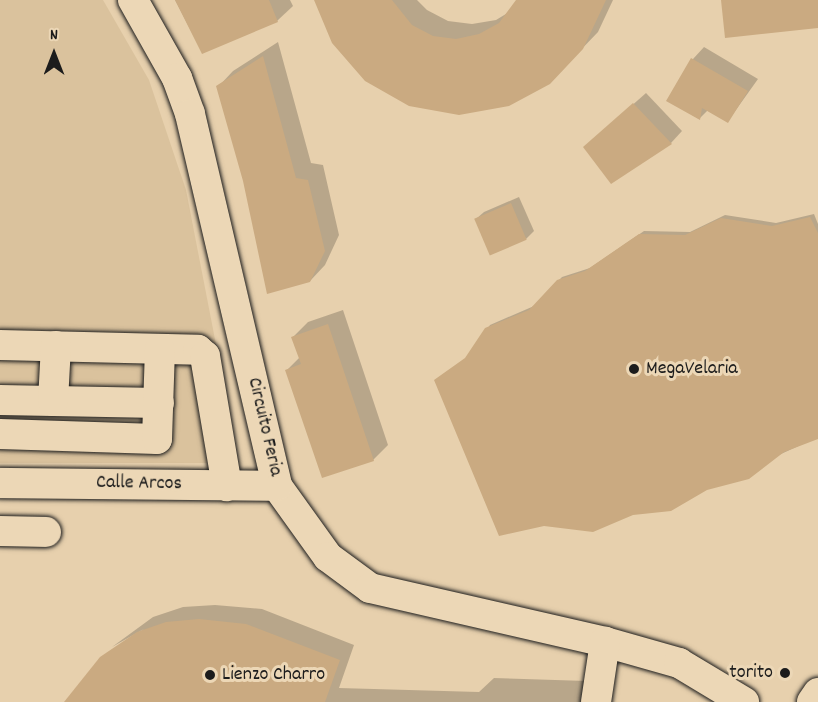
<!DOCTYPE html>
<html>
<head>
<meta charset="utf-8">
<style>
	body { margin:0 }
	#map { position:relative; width:818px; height:702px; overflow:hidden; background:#e7d0ad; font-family:Dekko,sans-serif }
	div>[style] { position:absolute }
	.built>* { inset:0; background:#dac29d }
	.shadow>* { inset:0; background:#0003 }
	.building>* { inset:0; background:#caaa81; transform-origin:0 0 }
	.roads { filter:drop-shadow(0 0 2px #1c1c1c) drop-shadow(0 0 2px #1c1c1c) }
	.minor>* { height:30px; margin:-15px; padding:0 15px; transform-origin:15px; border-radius:15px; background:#ecd7b6 }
	.dots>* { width:16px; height:16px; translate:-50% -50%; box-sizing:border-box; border:3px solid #ecd7b6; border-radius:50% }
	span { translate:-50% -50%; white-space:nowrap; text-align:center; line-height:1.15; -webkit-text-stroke:6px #ecd7b6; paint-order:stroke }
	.poi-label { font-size:20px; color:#1c1c1c }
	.left { translate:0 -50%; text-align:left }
	.right { translate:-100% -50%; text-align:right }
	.street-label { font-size:20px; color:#1c1c1c }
	.north { position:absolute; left:24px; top:24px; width:60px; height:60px; -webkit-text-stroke:4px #ecd7b6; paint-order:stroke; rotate:0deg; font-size:16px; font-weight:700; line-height:24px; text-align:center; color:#1c1c1c }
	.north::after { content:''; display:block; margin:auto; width:21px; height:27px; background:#1c1c1c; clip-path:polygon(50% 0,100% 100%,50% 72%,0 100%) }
</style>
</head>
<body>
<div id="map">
	<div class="built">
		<div style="clip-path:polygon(0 0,103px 0,149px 80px,186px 190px,239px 463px,0 463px)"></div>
	</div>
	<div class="shadow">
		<div style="clip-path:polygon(175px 0,290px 0,293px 6px,277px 21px,202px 52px)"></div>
		<div style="clip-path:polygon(318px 0,417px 0,427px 10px,448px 21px,472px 24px,496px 20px,511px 11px,518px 0,613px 0,598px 32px,550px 82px)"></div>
		<div style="clip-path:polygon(278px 42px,311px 163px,323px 165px,339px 235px,325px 265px,310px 281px,244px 181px,218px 87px,233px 71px)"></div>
		<div style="clip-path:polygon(704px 47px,758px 79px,728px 121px,708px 110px,699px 119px,668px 100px,693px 59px)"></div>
		<div style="clip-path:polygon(646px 93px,682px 131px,671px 143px,585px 147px)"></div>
		<div style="clip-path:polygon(519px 197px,534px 231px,526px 239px,476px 219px,484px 212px)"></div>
		<div style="clip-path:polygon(814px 214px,818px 224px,818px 437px,707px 488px,468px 356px,490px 325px,534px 306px,562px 277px,590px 268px,644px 231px,690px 232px,725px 215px,776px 223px)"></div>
		<div style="clip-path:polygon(343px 310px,388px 445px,373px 460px,287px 370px,300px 357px,293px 337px,308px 322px)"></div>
		<div style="clip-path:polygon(215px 605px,262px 609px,354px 645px,339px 688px,479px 692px,494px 678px,587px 681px,581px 702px,71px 702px,101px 658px,144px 629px,112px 647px,153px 617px,183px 607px)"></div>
	</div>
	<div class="building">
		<div style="clip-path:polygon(175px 0,269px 0,278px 22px,202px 54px)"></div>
		<div style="clip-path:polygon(314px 0,392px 0,412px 25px,433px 36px,456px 39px,479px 34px,499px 23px,516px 0,606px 0,583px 49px,550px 84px,509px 106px,459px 115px,409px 106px,365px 81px,332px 43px)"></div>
		<div style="clip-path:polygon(721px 0,818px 0,818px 28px,725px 38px)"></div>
		<div style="clip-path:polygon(263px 56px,296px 178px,308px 180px,325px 251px,310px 282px,267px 294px,243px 181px,216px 86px)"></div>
		<div style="clip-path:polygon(691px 58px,748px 91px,728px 123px,702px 108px,700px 120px,666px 101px)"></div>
		<div style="clip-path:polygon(633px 103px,672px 144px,611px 184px,583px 147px)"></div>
		<div style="left:511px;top:203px;width:40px;height:40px;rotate:67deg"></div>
		<div style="clip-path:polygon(810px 217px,818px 233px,818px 439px,784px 452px,749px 479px,707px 490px,671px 511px,633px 515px,593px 532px,544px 526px,499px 536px,434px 380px,465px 358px,485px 328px,529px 310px,557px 280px,585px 271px,639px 234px,685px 235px,721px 218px,772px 226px)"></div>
		<div style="clip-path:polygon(328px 324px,374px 461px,322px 478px,285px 370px,301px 364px,291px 337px)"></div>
		<div style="clip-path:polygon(199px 619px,246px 624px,340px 660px,325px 702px,64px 702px,100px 657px,137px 632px,166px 622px)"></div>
	</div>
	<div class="roads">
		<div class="minor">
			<div style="left:133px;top:0;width:90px;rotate:60.6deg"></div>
			<div style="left:177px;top:78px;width:38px;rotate:70deg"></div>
			<div style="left:190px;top:114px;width:382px;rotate:76.8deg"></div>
			<div style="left:277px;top:486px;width:87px;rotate:54.3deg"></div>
			<div style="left:328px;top:557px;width:52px;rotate:36.4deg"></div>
			<div style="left:370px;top:588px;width:241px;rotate:12.9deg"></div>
			<div style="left:605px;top:642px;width:77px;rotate:15.8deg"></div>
			<div style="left:679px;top:663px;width:76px;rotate:31deg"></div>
			<div style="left:0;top:345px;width:198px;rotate:1.4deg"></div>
			<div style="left:198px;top:350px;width:9px;rotate:41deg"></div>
			<div style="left:205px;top:356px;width:132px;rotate:80.4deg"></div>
			<div style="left:0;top:400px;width:159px;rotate:1.1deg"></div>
			<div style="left:53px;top:401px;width:55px;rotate:-86.9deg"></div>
			<div style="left:0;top:434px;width:157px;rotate:1.8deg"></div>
			<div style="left:157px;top:439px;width:89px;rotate:-88.1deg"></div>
			<div style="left:0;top:483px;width:277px;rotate:0.6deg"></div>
			<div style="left:0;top:531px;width:46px;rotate:1.2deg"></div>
			<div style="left:596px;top:702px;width:61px;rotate:-81.5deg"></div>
			<div style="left:812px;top:702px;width:11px;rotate:-56deg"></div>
		</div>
	</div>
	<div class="dots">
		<div style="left:634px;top:369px;background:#1c1c1c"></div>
		<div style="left:785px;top:673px;background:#1c1c1c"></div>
		<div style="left:210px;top:675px;background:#1c1c1c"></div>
	</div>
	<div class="poi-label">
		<span class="left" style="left:646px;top:369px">MegaVelaria</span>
		<span class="right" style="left:773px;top:673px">torito</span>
		<span class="left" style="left:222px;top:675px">Lienzo Charro</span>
	</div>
	<div class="street-label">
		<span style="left:264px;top:427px;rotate:77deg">Circuito Feria</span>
		<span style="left:139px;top:484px;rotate:1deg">Calle Arcos</span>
	</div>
	<div class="north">N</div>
</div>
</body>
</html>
